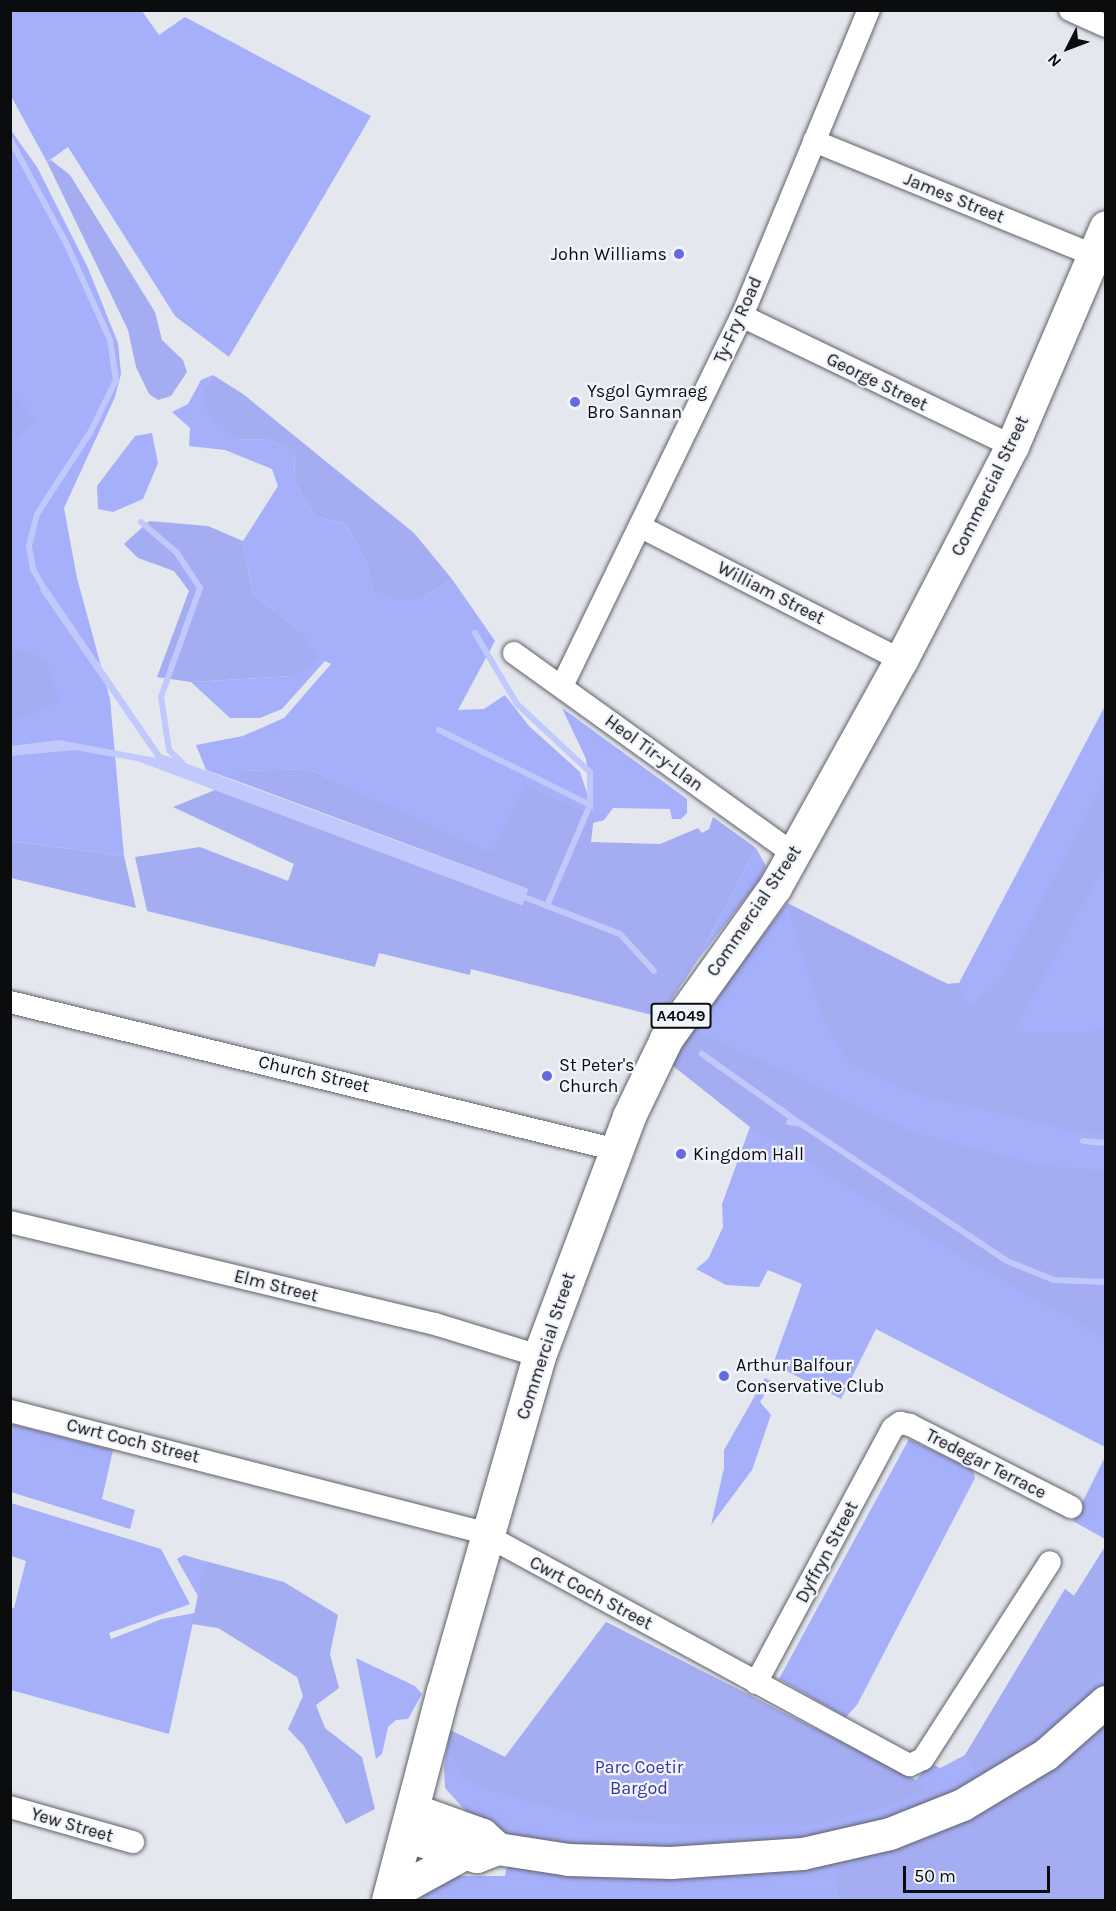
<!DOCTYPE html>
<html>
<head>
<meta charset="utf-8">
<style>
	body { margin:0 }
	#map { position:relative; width:1116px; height:1911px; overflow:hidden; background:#e5e7ef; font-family:Karla,sans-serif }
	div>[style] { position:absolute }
	.green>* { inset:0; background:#a6aff9 }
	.forest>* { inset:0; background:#a5adf2 }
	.water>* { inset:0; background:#c0c8fc }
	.stream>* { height:6px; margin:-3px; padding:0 3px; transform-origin:3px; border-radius:3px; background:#c0c8fc }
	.roads { filter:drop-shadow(0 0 2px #606168) drop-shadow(0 0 2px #606168) }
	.street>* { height:22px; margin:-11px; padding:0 11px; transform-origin:11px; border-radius:11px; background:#fff }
	.secondary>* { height:32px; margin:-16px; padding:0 16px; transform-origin:16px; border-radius:16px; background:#fff }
	.primary>* { height:33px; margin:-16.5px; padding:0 16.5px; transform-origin:16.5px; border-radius:16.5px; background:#fff }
	.dots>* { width:16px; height:16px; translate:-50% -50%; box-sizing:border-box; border:3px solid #f2f4fc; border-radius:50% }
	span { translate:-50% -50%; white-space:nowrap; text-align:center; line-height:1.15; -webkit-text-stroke:4.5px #f2f4fc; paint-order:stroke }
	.shield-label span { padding:2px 4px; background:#f2f4fc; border:2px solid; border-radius:4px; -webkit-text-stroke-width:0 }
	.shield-label { font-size:16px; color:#0b0c0e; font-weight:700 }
	.street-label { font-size:18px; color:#0b0c0e }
	.poi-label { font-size:18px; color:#0b0c0e }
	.right { translate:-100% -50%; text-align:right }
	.left { translate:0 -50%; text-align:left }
	.park-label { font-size:18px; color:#383495 }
	.frame { position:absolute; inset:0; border:12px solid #0b0c0e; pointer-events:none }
	.north { position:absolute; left:1038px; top:18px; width:60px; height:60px; -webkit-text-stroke:4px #f2f4fc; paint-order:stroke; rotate:228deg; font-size:16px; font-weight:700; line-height:24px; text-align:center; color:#0b0c0e }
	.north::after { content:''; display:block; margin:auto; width:21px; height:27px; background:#0b0c0e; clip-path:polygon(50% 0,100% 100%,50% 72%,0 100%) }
	.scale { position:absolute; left:903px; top:1866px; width:147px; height:27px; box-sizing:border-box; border:3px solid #0b0c0e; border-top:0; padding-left:8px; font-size:18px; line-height:21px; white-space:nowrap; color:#0b0c0e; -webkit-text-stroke:4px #f2f4fc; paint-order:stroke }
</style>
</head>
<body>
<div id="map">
	<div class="green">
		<div style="clip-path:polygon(10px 11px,142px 11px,159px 35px,185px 17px,371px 116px,229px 357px,175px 316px,68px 147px,47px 162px,11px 96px)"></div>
		<div style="clip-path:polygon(10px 129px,37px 167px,88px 268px,118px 343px,121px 374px,115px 397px,64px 508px,77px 578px,110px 699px,124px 856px,11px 841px)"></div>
		<div style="clip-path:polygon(213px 375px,201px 392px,237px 440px,267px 439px,295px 452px,294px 482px,315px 516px,345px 524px,365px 559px,373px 591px,423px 598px,452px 579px,495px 641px,458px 710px,484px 709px,505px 695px,529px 726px,580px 772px,593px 811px,586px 759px,562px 708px,687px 799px,687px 813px,681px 819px,672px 819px,670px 809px,613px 808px,604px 820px,593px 823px,593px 816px,491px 854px,309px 769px,242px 771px,237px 781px,206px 770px,196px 745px,243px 736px,284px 718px,331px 664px,325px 661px,282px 709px,260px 718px,230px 718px,191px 682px,294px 676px,300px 631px,253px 594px,243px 541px,278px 486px,272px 469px,225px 450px,189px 446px,190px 428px,172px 412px,188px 404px,201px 380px)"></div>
		<div style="clip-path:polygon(152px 433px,158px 463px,143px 499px,113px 512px,98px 509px,97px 486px,135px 436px)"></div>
		<div style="clip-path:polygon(1105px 706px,1105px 1447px,876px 1329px,841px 1399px,773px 1364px,802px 1284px,768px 1270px,759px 1287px,726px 1285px,696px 1269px,708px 1259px,723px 1227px,722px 1204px,750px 1127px,672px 1065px,702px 1016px,787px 903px,937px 979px,948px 984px,959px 983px)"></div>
		<div style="clip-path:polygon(756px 848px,766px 866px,758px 882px,697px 961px)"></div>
		<div style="clip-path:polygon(765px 1378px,783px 1387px,767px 1390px,760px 1402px,771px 1415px,752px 1470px,711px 1525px,724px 1468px,724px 1450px)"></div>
		<div style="clip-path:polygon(11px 1424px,113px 1450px,102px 1499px,135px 1510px,130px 1529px,11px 1492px)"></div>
		<div style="clip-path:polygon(909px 1439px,973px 1470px,975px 1478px,857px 1705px,846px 1717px,779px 1679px)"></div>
		<div style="clip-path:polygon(1105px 1457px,1105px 1539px,1073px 1521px)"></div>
		<div style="clip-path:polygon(11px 1503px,161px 1549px,190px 1604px,109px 1633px,111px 1639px,162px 1619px,195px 1613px,169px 1734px,11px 1690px,10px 1607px,14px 1608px,26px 1561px,11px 1556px)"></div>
		<div style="clip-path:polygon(1105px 1547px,1105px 1900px,419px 1900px,425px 1892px,457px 1876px,505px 1876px,514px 1836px,462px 1816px,465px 1810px,445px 1788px,444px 1767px,450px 1730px,505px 1757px,606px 1622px,916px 1780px,930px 1763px,940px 1768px,965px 1755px,1065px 1589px,1074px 1596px)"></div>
		<div style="clip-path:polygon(184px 1555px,205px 1561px,199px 1598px,177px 1559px)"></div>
		<div style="clip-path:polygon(356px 1658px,415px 1686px,422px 1694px,408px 1719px,396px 1720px,388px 1727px,382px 1754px,376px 1759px)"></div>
	</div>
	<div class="forest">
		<div style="clip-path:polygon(51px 160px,70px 175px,155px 312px,162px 340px,183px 360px,187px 372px,171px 396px,158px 400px,149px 394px,136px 367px,128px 330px,47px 162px)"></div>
		<div style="clip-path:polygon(213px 375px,243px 394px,414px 533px,452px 579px,423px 598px,399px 600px,373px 591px,365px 559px,345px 524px,315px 516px,294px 482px,295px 452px,267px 439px,237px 440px,212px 419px,201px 392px)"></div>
		<div style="clip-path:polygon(10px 391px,36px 420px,11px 443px,10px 443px)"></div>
		<div style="clip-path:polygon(149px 521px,208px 526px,243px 541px,253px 594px,300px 631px,319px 658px,294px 676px,191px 682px,157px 677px,189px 591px,174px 571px,138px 558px,124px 544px)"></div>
		<div style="clip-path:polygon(23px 649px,46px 660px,59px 701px,11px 722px,11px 654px)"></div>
		<div style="clip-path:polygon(309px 769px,491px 853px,525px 785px,594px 816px,591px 842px,660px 844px,698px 828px,702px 833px,709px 829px,713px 817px,756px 848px,697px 961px,660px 1017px,471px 969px,470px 975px,379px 953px,375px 967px,147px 911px,135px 857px,200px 847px,288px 881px,294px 864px,173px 807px,215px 790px,522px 905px,528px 889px,237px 781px,241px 771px)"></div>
		<div style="clip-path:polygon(1105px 780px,1105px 864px,1014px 1032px,1090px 1033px,1105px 1028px,1105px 1134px,1083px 1133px,911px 1093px,848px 1062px,821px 1015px,787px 903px,937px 979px,948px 984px,959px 983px,969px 1007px,1001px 979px)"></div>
		<div style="clip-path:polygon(11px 841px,124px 856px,136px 908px,11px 878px)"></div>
		<div style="clip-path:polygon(693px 1029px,915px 1133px,1038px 1165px,1105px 1171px,1105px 1338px,963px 1258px,751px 1127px,672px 1065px)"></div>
		<div style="clip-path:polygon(1105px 1547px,1105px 1669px,1031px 1741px,976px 1773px,965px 1755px,1065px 1589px,1074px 1596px)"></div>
		<div style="clip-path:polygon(205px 1561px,284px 1582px,338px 1615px,330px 1654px,339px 1688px,316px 1705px,325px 1728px,362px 1757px,375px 1809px,346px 1824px,304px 1746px,288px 1729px,303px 1696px,297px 1677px,218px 1628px,192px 1624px)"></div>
		<div style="clip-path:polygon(606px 1622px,916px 1780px,925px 1792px,871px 1811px,811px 1825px,698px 1825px,594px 1819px,492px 1791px,463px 1778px,453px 1760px,450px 1730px,505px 1757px)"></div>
		<div style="clip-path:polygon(1105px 1727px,1105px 1900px,838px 1900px,837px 1867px,906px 1850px,989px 1812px,1061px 1765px)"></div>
	</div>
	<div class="water">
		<div style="clip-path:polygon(47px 587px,161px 754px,528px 889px,522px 905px,137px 761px,75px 750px,11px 756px,11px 746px,59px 740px,156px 758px,40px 590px)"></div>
	</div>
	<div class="stream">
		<div style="left:10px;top:139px;width:120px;rotate:61.7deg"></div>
		<div style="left:67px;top:245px;width:104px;rotate:65.6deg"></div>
		<div style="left:110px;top:340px;width:40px;rotate:81.5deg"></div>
		<div style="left:116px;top:380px;width:57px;rotate:116.1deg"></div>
		<div style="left:91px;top:431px;width:99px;rotate:123deg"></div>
		<div style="left:37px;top:514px;width:33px;rotate:104deg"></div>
		<div style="left:29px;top:546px;width:23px;rotate:80deg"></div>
		<div style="left:33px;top:569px;width:29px;rotate:61deg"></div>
		<div style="left:141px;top:522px;width:48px;rotate:40.7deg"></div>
		<div style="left:177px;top:553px;width:42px;rotate:56.7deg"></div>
		<div style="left:200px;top:588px;width:116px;rotate:109.7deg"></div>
		<div style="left:161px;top:697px;width:54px;rotate:81.4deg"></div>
		<div style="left:169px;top:750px;width:18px;rotate:45deg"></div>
		<div style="left:475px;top:633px;width:82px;rotate:59.4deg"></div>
		<div style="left:517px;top:704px;width:100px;rotate:43deg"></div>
		<div style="left:590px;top:772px;width:33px;rotate:90deg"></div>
		<div style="left:590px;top:805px;width:110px;rotate:113.1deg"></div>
		<div style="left:439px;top:730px;width:169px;rotate:26.4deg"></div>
		<div style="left:519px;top:895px;width:108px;rotate:21.1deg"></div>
		<div style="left:620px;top:934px;width:50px;rotate:47.4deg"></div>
		<div style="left:702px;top:1054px;width:118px;rotate:35.3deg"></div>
		<div style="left:789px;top:1122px;width:12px;rotate:9deg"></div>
		<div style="left:801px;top:1124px;width:247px;rotate:33.6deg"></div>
		<div style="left:1007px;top:1261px;width:51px;rotate:22deg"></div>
		<div style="left:1054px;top:1280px;width:52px;rotate:2.2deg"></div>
		<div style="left:1083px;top:1141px;width:23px;rotate:5deg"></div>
	</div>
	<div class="roads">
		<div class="street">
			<div style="left:1070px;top:10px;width:39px;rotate:24deg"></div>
			<div style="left:814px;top:141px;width:301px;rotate:22.2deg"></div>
			<div style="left:742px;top:316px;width:300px;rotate:25.7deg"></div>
			<div style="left:641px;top:527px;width:292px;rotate:27.1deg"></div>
			<div style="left:514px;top:653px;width:345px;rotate:35.7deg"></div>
			<div style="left:562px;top:686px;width:411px;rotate:-64.1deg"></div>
			<div style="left:742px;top:316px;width:331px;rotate:-67.5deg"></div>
			<div style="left:10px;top:1002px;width:625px;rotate:13.7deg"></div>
			<div style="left:10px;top:1222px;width:437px;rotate:13.5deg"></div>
			<div style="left:435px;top:1324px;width:109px;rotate:17.1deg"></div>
			<div style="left:10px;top:1411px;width:485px;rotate:14.4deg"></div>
			<div style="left:480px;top:1532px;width:489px;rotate:28.5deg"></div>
			<div style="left:910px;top:1765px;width:14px;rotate:-25deg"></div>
			<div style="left:923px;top:1759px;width:234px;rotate:-57.2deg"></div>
			<div style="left:756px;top:1683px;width:289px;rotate:-61.8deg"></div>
			<div style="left:893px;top:1428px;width:9px;rotate:-36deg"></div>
			<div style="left:900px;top:1423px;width:10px;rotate:11deg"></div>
			<div style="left:910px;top:1425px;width:181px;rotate:27deg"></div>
			<div style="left:10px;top:1807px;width:128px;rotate:15.9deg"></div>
		</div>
		<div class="secondary">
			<div style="left:414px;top:1810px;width:73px;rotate:19.9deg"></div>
			<div style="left:483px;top:1835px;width:21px;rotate:43deg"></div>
			<div style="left:407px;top:1837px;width:73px;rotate:15.9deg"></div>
			<div style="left:477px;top:1857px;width:22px;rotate:-21deg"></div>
			<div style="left:498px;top:1849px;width:72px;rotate:8.8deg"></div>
			<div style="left:569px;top:1860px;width:102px;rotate:1.7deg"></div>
			<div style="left:671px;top:1863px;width:132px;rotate:-3.9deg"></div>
			<div style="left:803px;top:1854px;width:89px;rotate:-12.9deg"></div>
			<div style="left:890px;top:1834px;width:79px;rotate:-21.7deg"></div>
			<div style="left:963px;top:1805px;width:97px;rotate:-31.1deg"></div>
			<div style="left:1046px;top:1755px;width:80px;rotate:-41.5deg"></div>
			<div style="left:390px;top:1895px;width:81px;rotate:-28.8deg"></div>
		</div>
		<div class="primary">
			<div style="left:388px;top:1900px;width:216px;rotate:-75.3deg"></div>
			<div style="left:443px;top:1691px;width:348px;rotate:-74deg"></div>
			<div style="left:539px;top:1356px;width:256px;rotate:-69.4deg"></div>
			<div style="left:629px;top:1116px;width:85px;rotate:-64.3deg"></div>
			<div style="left:666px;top:1039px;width:187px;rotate:-54.4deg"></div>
			<div style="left:775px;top:887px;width:260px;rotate:-61deg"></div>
			<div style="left:901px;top:660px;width:241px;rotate:-62.6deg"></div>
			<div style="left:1012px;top:446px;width:238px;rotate:-66.8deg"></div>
		</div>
	</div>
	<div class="dots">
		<div style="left:679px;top:254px;background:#6769e2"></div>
		<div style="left:575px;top:402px;background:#6769e2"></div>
		<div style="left:547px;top:1076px;background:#6769e2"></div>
		<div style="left:681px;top:1154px;background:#6769e2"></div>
		<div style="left:724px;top:1376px;background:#6769e2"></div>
	</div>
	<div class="shield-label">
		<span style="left:681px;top:1016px">A4049</span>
	</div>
	<div class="street-label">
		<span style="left:954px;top:198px;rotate:22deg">James Street</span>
		<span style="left:738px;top:320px;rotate:-66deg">Ty-Fry Road</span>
		<span style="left:877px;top:382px;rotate:26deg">George Street</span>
		<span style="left:990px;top:486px;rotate:-64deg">Commercial Street</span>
		<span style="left:771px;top:593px;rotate:27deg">William Street</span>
		<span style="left:654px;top:753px;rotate:36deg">Heol Tir-y-Llan</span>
		<span style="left:754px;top:911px;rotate:-56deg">Commercial Street</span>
		<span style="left:314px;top:1074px;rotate:13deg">Church Street</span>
		<span style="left:276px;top:1286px;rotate:14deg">Elm Street</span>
		<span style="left:546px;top:1346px;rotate:-72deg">Commercial Street</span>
		<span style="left:133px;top:1441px;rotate:14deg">Cwrt Coch Street</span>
		<span style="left:986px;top:1464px;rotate:27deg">Tredegar Terrace</span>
		<span style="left:827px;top:1552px;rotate:-62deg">Dyffryn Street</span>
		<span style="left:591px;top:1593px;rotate:28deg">Cwrt Coch Street</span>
		<span style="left:72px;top:1825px;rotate:16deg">Yew Street</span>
	</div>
	<div class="poi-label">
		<span class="right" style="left:667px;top:254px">John Williams</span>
		<span class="left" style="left:587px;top:402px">Ysgol Gymraeg<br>Bro Sannan</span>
		<span class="left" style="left:559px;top:1076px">St Peter's<br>Church</span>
		<span class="left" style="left:693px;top:1154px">Kingdom Hall</span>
		<span class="left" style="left:736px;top:1376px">Arthur Balfour<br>Conservative Club</span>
	</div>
	<div class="park-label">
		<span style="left:639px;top:1778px">Parc Coetir<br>Bargod</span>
	</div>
	<div class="frame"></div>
	<div class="north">N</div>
	<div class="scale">50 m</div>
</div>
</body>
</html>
